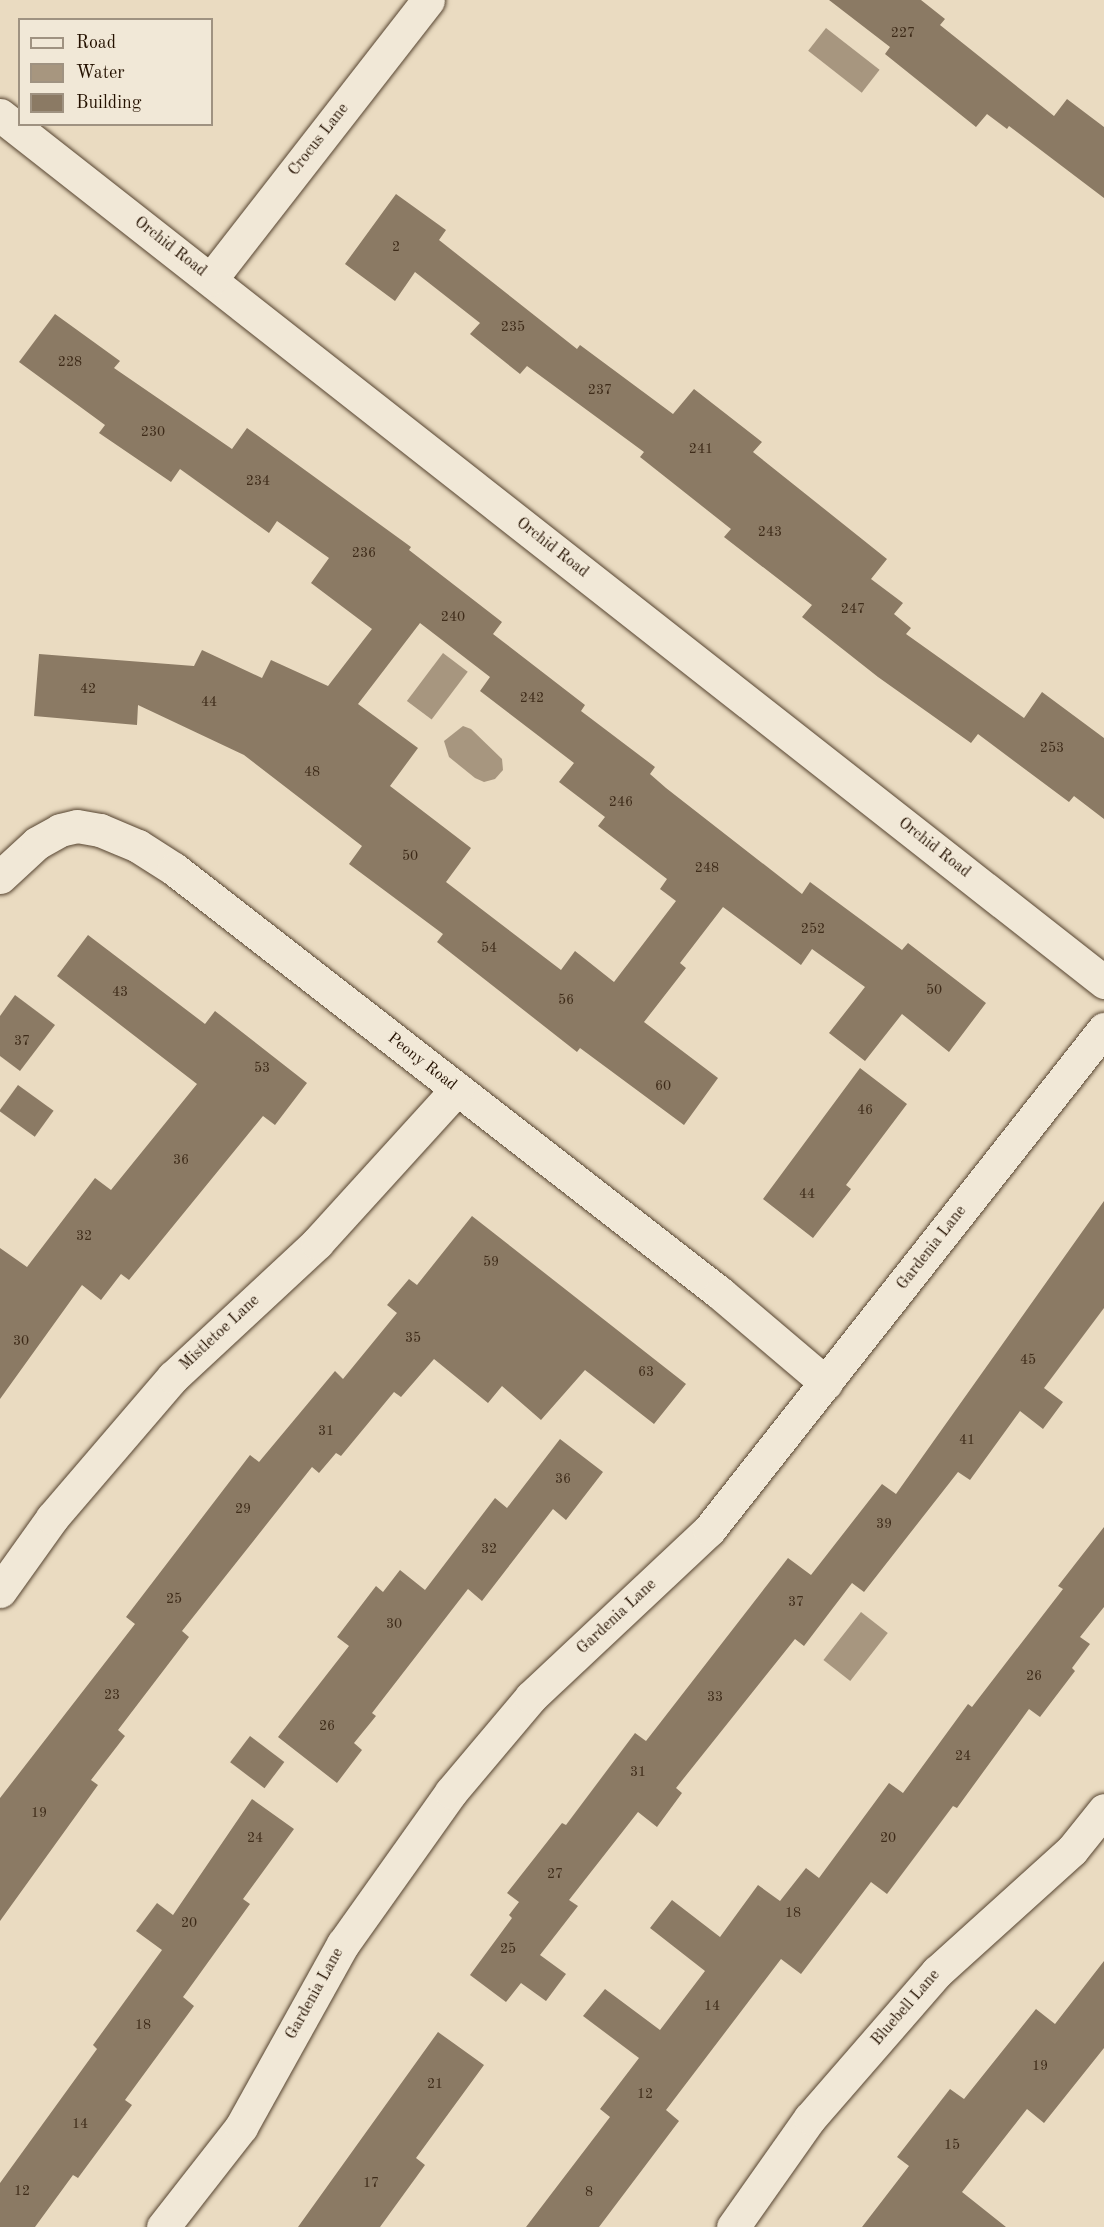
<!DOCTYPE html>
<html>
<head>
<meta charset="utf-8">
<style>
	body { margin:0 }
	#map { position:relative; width:1104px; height:2227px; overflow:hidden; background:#eadbc1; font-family:"Old Standard TT",serif }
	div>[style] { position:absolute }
	.water>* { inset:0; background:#a7967f; transform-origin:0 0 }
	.building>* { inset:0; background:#8b7a64; transform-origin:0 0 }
	.roads { filter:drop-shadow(0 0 2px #564430) drop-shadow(0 0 2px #564430) }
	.minor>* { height:33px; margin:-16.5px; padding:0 16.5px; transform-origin:16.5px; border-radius:16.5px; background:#f1e8d7 }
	span { translate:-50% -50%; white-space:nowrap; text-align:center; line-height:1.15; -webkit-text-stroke:4.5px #f1e8d7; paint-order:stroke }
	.number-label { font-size:14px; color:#3e2b19 }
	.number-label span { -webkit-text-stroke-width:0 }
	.street-label { font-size:16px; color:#241100 }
	.legend { position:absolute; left:18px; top:18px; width:195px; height:108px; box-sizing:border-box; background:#f1e8d7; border:2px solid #9f9281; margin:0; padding:8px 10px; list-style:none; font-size:18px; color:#241100 }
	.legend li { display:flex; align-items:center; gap:12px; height:30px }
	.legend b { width:30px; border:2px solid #9f9281 }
</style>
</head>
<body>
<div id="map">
	<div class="water">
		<div style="left:826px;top:28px;width:68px;height:29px;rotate:38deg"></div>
		<div style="left:443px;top:653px;width:31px;height:60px;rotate:37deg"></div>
		<div style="clip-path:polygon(463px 726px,471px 729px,502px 759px,503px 770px,495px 779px,484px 782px,475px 778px,449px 757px,444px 741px)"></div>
		<div style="left:861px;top:1612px;width:34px;height:61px;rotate:38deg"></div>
	</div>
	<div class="building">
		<div style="clip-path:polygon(829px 0,921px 0,945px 19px,940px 25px,1054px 116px,1067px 99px,1104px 127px,1104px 198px,1009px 126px,1007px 129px,987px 114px,976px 127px,885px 54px,890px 47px)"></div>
		<div style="clip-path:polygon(396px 194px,446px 230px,439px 240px,577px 349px,580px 345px,673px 414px,694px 389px,762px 442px,753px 452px,887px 559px,871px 579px,903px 603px,894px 614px,911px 628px,906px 634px,1024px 718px,1042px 692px,1104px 738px,1104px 819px,1074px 796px,1069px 802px,978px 734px,971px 743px,878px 677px,802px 617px,812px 605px,724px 537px,731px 529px,640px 457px,644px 452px,527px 366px,520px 374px,470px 334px,480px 323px,415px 272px,395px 301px,345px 264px)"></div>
		<div style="clip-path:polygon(evenodd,55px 314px,120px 361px,114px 368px,232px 449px,247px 428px,411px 547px,409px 550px,502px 622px,493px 634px,585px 705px,581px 711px,655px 767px,650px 774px,666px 788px,802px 894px,810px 882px,902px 950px,908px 943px,986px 1003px,949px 1052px,902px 1014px,865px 1061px,829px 1033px,865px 987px,812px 949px,801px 965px,723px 907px,680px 963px,686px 968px,644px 1022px,718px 1078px,684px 1125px,580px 1048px,577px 1052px,437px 942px,443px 934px,349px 864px,362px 846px,244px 755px,138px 705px,137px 725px,34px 716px,39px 654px,194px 666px,202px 650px,262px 678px,271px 660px,328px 686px,372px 629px,311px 583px,329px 558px,277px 521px,269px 533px,180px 469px,171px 482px,99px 433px,105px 425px,19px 362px,55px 314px,420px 623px,490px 677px,480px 691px,574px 763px,559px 782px,605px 817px,598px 826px,667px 879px,660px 889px,676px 901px,614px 982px,575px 951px,561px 970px,446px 882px,471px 848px,390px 786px,418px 748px,358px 704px,420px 623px)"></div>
		<div style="clip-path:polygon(88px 935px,205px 1024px,215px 1011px,307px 1083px,275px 1125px,263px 1116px,129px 1280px,121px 1274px,101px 1300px,82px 1285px,0 1399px,0 1248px,27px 1267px,95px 1178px,111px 1190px,197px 1084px,57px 976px)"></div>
		<div style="clip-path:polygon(15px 995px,55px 1025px,20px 1071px,0 1056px,0 1016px)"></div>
		<div style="clip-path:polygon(860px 1068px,907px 1104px,846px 1185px,851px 1189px,813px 1238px,763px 1199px)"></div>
		<div style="left:18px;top:1085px;width:44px;height:32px;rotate:36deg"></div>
		<div style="clip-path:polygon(1104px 1201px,1104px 1308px,1044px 1388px,1063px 1402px,1043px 1429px,1020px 1411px,970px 1480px,958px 1472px,864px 1592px,852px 1583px,804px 1646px,795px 1639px,676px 1788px,682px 1793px,657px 1827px,638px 1812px,569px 1900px,578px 1906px,540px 1955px,566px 1974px,546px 2001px,521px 1983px,506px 2002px,470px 1975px,512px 1918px,509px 1915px,519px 1902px,507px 1893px,562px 1823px,566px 1825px,635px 1733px,646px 1741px,788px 1558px,811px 1575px,882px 1484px,896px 1494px)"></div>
		<div style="clip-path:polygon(472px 1216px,686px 1384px,654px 1424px,585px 1370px,541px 1420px,502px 1386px,488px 1403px,434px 1359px,401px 1397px,394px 1392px,341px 1456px,336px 1453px,319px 1473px,312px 1467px,182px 1631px,189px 1637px,118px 1730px,125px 1736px,91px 1780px,98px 1785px,0 1921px,0 1798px,135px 1624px,126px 1617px,250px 1455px,259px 1462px,335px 1371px,343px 1379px,397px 1313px,387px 1305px,409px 1279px,417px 1285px)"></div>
		<div style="clip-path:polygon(560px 1439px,603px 1472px,566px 1520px,553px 1509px,482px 1601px,468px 1589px,372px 1713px,376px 1716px,354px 1743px,362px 1750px,337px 1783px,278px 1737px,349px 1646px,337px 1637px,376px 1586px,383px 1592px,400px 1570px,425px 1590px,495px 1498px,507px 1508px)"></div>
		<div style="clip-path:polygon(1104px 1527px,1104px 1607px,1080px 1637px,1090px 1644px,1072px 1668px,1075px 1671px,1040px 1717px,1029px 1709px,957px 1808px,953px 1806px,887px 1894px,871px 1882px,801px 1974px,781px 1959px,666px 2110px,679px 2121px,599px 2227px,526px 2227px,610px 2117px,600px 2109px,639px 2058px,583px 2016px,605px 1989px,660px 2030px,705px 1971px,650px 1928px,672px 1900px,720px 1937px,758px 1885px,780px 1901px,806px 1868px,819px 1878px,889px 1783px,903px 1793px,968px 1704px,972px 1707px,1063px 1589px,1058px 1586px)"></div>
		<div style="left:250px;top:1736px;width:43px;height:33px;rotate:37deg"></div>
		<div style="clip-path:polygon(252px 1799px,294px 1829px,243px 1899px,250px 1904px,183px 1997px,194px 2006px,125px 2100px,132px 2105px,78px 2178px,73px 2175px,35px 2227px,0 2227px,0 2183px,97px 2049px,93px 2045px,162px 1950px,136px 1931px,157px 1903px,173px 1915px)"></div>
		<div style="clip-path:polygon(1104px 1961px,1104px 2048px,1044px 2123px,1027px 2109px,962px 2192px,1006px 2227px,862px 2227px,909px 2166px,897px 2157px,950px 2089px,964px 2099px,1036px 2009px,1055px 2024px)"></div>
		<div style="clip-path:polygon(438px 2032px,484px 2065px,416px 2158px,425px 2165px,380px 2227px,298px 2227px)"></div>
	</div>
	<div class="roads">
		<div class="minor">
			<div style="left:0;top:115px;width:1404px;rotate:38.14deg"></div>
			<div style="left:211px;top:279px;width:353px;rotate:-52.1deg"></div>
			<div style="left:0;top:877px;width:50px;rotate:-42.6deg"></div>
			<div style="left:37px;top:843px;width:26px;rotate:-29deg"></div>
			<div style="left:60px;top:830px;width:17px;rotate:-13deg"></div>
			<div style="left:77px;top:826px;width:23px;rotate:10deg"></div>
			<div style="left:100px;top:830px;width:41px;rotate:22.8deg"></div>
			<div style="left:138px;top:846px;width:43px;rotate:32.6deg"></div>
			<div style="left:174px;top:869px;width:691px;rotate:37.83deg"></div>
			<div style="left:720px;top:1293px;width:139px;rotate:40.3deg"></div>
			<div style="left:0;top:1591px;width:90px;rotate:-54.5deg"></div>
			<div style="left:52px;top:1518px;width:186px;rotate:-49.4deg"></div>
			<div style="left:173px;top:1377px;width:197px;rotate:-42.9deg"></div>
			<div style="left:317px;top:1243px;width:208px;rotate:-47.7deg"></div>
			<div style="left:163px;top:2227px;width:127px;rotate:-52deg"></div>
			<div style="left:241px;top:2127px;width:210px;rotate:-60.9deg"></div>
			<div style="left:343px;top:1944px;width:186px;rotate:-54.6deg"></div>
			<div style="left:451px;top:1792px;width:124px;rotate:-49.9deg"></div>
			<div style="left:531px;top:1697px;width:244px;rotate:-43.2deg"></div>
			<div style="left:709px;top:1530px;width:638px;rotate:-51.75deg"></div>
			<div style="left:733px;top:2227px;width:133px;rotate:-54.8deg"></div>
			<div style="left:810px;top:2118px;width:194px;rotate:-49deg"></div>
			<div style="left:937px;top:1972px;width:182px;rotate:-42.1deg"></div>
			<div style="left:1072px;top:1850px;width:51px;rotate:-51.3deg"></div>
		</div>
	</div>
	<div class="number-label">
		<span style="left:903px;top:33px">227</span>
		<span style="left:396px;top:247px">2</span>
		<span style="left:513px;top:327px">235</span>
		<span style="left:70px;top:362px">228</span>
		<span style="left:600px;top:390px">237</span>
		<span style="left:153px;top:432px">230</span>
		<span style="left:701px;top:449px">241</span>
		<span style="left:258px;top:481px">234</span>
		<span style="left:770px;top:532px">243</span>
		<span style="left:364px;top:553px">236</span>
		<span style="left:853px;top:609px">247</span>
		<span style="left:453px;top:617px">240</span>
		<span style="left:88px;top:689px">42</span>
		<span style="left:532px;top:698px">242</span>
		<span style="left:209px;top:702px">44</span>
		<span style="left:1052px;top:748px">253</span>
		<span style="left:312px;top:772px">48</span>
		<span style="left:621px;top:802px">246</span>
		<span style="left:410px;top:856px">50</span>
		<span style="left:707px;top:868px">248</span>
		<span style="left:813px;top:929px">252</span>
		<span style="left:489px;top:948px">54</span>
		<span style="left:934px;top:990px">50</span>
		<span style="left:120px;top:992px">43</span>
		<span style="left:566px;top:1000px">56</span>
		<span style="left:22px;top:1041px">37</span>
		<span style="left:262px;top:1068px">53</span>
		<span style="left:663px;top:1086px">60</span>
		<span style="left:865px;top:1110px">46</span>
		<span style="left:181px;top:1160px">36</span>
		<span style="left:807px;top:1194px">44</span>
		<span style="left:84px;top:1236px">32</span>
		<span style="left:491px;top:1262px">59</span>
		<span style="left:413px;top:1338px">35</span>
		<span style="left:21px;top:1341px">30</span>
		<span style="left:1028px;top:1360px">45</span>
		<span style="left:646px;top:1372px">63</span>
		<span style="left:326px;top:1431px">31</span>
		<span style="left:967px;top:1440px">41</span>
		<span style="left:563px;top:1479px">36</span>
		<span style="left:243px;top:1509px">29</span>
		<span style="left:884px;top:1524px">39</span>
		<span style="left:489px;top:1549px">32</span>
		<span style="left:174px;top:1599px">25</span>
		<span style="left:796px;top:1602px">37</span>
		<span style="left:394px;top:1624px">30</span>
		<span style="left:1034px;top:1676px">26</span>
		<span style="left:112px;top:1695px">23</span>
		<span style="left:715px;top:1697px">33</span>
		<span style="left:327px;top:1726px">26</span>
		<span style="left:963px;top:1756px">24</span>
		<span style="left:638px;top:1772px">31</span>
		<span style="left:39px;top:1813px">19</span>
		<span style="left:255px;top:1838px">24</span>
		<span style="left:888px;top:1838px">20</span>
		<span style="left:555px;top:1874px">27</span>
		<span style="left:793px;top:1913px">18</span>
		<span style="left:189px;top:1923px">20</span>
		<span style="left:508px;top:1949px">25</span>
		<span style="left:712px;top:2006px">14</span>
		<span style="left:143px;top:2025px">18</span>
		<span style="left:1040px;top:2066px">19</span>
		<span style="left:435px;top:2084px">21</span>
		<span style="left:645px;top:2094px">12</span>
		<span style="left:80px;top:2124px">14</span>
		<span style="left:952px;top:2145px">15</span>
		<span style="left:371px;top:2183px">17</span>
		<span style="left:22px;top:2191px">12</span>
		<span style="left:589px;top:2192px">8</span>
	</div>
	<div class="street-label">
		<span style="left:319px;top:140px;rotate:-52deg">Crocus Lane</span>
		<span style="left:170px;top:247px;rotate:38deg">Orchid Road</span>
		<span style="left:552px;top:548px;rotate:38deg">Orchid Road</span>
		<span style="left:934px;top:848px;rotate:38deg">Orchid Road</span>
		<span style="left:422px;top:1062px;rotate:38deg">Peony Road</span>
		<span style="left:932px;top:1248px;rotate:-52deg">Gardenia Lane</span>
		<span style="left:220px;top:1333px;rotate:-43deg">Mistletoe Lane</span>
		<span style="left:617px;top:1617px;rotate:-43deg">Gardenia Lane</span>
		<span style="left:315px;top:1994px;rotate:-61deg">Gardenia Lane</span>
		<span style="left:906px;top:2008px;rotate:-49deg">Bluebell Lane</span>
	</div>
	<ul class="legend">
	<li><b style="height:8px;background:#f1e8d7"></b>Road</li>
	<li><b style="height:16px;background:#a7967f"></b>Water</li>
	<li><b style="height:16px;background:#8b7a64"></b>Building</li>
	</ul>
</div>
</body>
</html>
